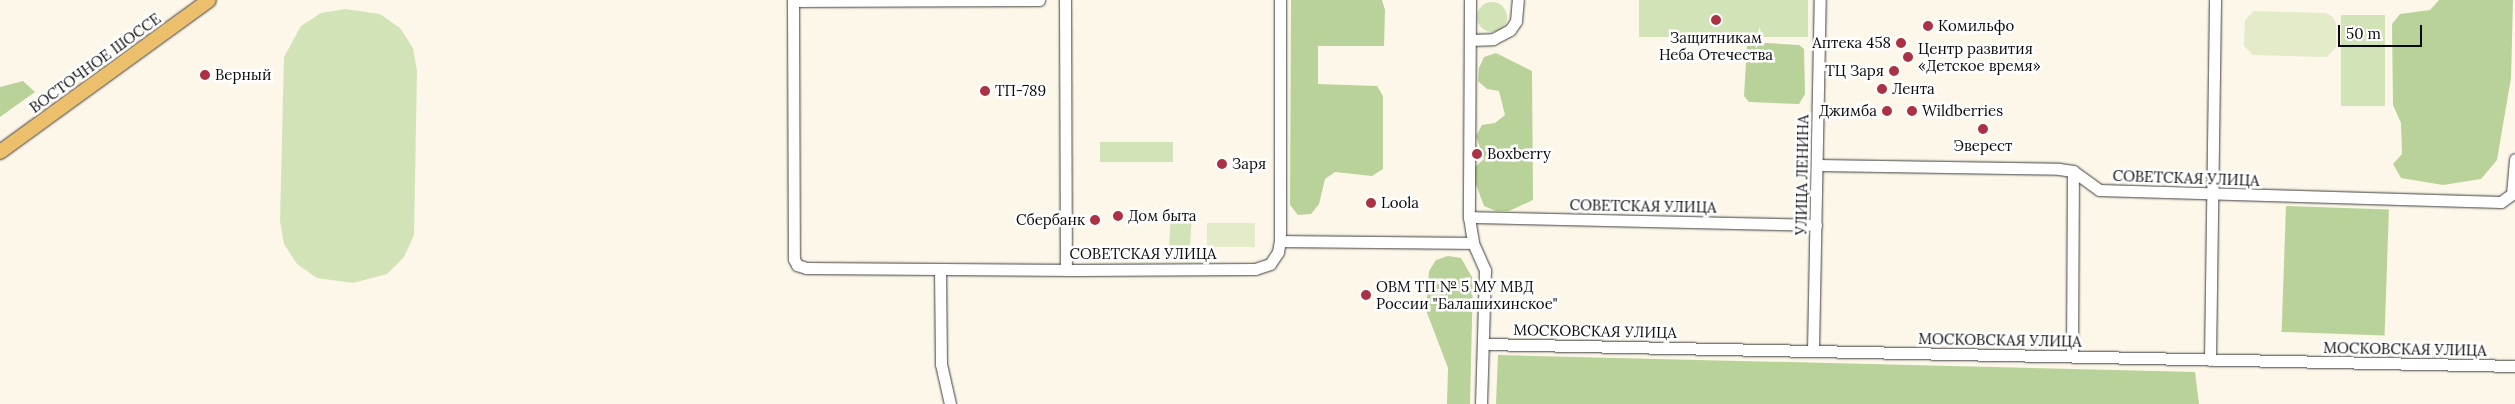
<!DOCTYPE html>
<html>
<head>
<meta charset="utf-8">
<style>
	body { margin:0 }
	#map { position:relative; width:2515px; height:404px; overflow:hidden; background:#fdf7ea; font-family:Lora,serif }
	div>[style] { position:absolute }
	.green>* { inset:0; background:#d3e3b8; transform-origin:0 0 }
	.round { border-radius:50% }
	.forest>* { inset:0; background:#b9d299; transform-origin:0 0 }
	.pitch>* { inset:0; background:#e3ebc9; transform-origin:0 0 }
	.roads { filter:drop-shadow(0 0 1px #3d3d3d) drop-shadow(0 0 1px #3d3d3d) }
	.minor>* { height:11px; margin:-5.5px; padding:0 5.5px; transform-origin:5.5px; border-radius:5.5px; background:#fff }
	.major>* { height:14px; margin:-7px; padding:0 7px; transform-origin:7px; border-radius:7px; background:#ebbf6c }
	.dots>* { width:14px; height:14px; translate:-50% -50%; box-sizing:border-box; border:2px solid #fff; border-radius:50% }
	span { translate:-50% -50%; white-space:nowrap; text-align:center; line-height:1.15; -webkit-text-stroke:5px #fff; paint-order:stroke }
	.poi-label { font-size:15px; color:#0a0a0a }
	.left { translate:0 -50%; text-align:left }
	.right { translate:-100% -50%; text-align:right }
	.street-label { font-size:15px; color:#0a0a0a }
	.scale { position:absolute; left:2338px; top:25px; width:84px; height:22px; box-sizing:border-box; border:2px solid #0a0a0a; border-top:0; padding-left:6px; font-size:15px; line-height:18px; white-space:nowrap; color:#0a0a0a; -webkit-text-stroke:4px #fff; paint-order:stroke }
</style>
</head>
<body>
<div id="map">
	<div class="green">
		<div style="left:1639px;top:0;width:169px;height:37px"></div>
		<div class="round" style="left:1477px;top:2px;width:30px;height:30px"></div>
		<div style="clip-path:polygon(345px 9px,380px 14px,400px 28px,413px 48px,417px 71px,414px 235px,404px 257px,387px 274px,353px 283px,317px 278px,297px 264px,284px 244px,280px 221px,284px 57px,301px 26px,321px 13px)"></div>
		<div style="left:2341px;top:15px;width:44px;height:91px"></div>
		<div style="left:1100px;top:142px;width:73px;height:20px"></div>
		<div style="left:1171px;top:211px;width:21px;height:36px;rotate:3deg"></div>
	</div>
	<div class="forest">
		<div style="clip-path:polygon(1291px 0,1382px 0,1385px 10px,1384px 46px,1318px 46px,1318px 84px,1377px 86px,1383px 96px,1383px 169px,1372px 176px,1335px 172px,1325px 179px,1319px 204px,1311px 214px,1298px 215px,1290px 205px)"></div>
		<div style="clip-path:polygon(2439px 0,2513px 0,2511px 78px,2497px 160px,2481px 179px,2443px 185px,2401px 178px,2393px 164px,2402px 154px,2401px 123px,2393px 105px,2392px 24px,2400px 14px,2430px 10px)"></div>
		<div style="clip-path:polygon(1766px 43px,1799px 45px,1804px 49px,1805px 94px,1799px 104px,1749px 102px,1744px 96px,1747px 46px)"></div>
		<div style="clip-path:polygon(1496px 53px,1532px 71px,1533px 200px,1509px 211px,1496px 211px,1484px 206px,1475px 182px,1475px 167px,1484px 159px,1476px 136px,1482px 125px,1495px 123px,1505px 115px,1499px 91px,1487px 89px,1478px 81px,1479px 68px,1484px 57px)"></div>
		<div style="clip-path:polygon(23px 81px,35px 92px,0 117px,0 87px)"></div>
		<div style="left:2286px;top:206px;width:103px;height:126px;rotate:2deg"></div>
		<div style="clip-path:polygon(1448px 256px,1461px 258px,1473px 279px,1470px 404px,1447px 404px,1448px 368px,1426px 310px,1429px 271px,1436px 260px)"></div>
		<div style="clip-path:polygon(1498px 355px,2195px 372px,2199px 404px,1496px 404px)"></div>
	</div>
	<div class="pitch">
		<div style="clip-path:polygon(2254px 11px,2326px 13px,2333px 17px,2336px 24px,2336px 47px,2327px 57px,2253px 55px,2244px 46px,2245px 20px)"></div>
		<div style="left:1207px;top:223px;width:48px;height:24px"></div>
	</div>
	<div class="roads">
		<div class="minor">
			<div style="left:793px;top:0;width:259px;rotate:89.8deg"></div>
			<div style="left:794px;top:259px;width:7px;rotate:63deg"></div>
			<div style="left:797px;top:265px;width:9px;rotate:18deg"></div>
			<div style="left:806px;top:268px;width:271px;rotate:0.4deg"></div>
			<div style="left:1077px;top:270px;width:178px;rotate:-0.3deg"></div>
			<div style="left:1255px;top:269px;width:16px;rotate:-18deg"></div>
			<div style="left:1270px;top:264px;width:14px;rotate:-56deg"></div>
			<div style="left:1278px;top:252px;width:11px;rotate:-80deg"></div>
			<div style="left:1280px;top:241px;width:241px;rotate:-90deg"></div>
			<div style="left:1065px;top:0;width:270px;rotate:89.8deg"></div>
			<div style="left:1470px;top:0;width:217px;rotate:90.3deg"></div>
			<div style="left:1469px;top:217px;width:26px;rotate:81deg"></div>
			<div style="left:1473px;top:243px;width:30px;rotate:66deg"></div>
			<div style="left:1485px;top:270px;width:134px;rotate:91.7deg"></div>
			<div style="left:793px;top:1px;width:246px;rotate:-0.2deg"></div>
			<div style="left:1470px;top:40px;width:23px;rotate:-2deg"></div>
			<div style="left:1493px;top:39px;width:19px;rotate:-28deg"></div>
			<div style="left:1510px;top:30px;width:11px;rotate:-56deg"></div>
			<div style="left:1516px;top:21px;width:21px;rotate:-85deg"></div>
			<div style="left:1817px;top:165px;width:242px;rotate:0.9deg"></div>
			<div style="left:2059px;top:169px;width:14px;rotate:8deg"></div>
			<div style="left:2073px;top:171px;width:32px;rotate:36deg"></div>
			<div style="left:2099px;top:190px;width:402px;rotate:1.7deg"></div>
			<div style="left:2501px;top:202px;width:14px;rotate:-36deg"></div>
			<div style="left:2512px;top:194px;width:35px;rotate:-85deg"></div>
			<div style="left:1469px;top:217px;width:347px;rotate:1.3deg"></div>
			<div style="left:1280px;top:241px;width:193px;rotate:0.6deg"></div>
			<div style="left:940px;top:269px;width:95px;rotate:89.4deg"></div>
			<div style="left:941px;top:364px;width:41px;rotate:77.3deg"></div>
			<div style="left:1484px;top:344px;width:1031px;rotate:1.22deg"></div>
			<div style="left:1813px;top:350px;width:350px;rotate:-88.9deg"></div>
			<div style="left:2072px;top:356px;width:185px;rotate:-89.7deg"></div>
			<div style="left:2210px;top:360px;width:360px;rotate:-89.2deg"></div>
		</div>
		<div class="major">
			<div style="left:0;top:152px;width:258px;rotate:-36deg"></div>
		</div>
	</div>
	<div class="dots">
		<div style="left:1716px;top:20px;background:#ab3144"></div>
		<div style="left:1928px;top:26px;background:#ab3144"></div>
		<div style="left:1901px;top:43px;background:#ab3144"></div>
		<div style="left:1908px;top:57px;background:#ab3144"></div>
		<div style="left:1894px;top:71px;background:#ab3144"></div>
		<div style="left:205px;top:75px;background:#ab3144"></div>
		<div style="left:1882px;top:89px;background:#ab3144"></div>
		<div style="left:985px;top:91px;background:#ab3144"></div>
		<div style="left:1887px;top:111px;background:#ab3144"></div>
		<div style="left:1912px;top:111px;background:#ab3144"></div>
		<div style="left:1983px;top:129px;background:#ab3144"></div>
		<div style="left:1477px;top:154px;background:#ab3144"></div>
		<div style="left:1222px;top:164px;background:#ab3144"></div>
		<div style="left:1371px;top:203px;background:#ab3144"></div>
		<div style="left:1118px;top:216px;background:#ab3144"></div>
		<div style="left:1095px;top:220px;background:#ab3144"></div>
		<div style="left:1366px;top:295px;background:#ab3144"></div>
	</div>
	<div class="poi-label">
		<span class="left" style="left:1938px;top:26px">Комильфо</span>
		<span style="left:1716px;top:46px">Защитникам<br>Неба Отечества</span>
		<span class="right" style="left:1891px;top:43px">Аптека 458</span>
		<span class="left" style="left:1918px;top:57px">Центр развития<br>«Детское время»</span>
		<span class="right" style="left:1884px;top:71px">ТЦ Заря</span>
		<span class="left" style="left:215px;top:75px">Верный</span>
		<span class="left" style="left:1892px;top:89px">Лента</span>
		<span class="left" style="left:995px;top:91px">ТП-789</span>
		<span class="right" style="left:1877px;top:111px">Джимба</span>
		<span class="left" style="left:1922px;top:111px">Wildberries</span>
		<span style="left:1983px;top:146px">Эверест</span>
		<span class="left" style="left:1487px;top:154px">Boxberry</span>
		<span class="left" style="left:1232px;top:164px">Заря</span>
		<span class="left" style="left:1381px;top:203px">Loola</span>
		<span class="left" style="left:1128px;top:216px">Дом быта</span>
		<span class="right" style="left:1085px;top:220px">Сбербанк</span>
		<span class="left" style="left:1376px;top:295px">ОВМ ТП № 5 МУ МВД<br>России "Балашихинское"</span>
	</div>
	<div class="street-label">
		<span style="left:95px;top:63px;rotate:-36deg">ВОСТОЧНОЕ ШОССЕ</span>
		<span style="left:1802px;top:175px;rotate:-89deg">УЛИЦА ЛЕНИНА</span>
		<span style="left:2186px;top:178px;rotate:2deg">СОВЕТСКАЯ УЛИЦА</span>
		<span style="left:1643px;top:206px;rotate:1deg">СОВЕТСКАЯ УЛИЦА</span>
		<span style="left:1143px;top:254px">СОВЕТСКАЯ УЛИЦА</span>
		<span style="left:1595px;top:331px;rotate:1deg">МОСКОВСКАЯ УЛИЦА</span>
		<span style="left:2000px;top:340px;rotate:1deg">МОСКОВСКАЯ УЛИЦА</span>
		<span style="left:2405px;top:349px;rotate:1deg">МОСКОВСКАЯ УЛИЦА</span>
	</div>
	<div class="scale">50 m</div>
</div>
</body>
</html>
